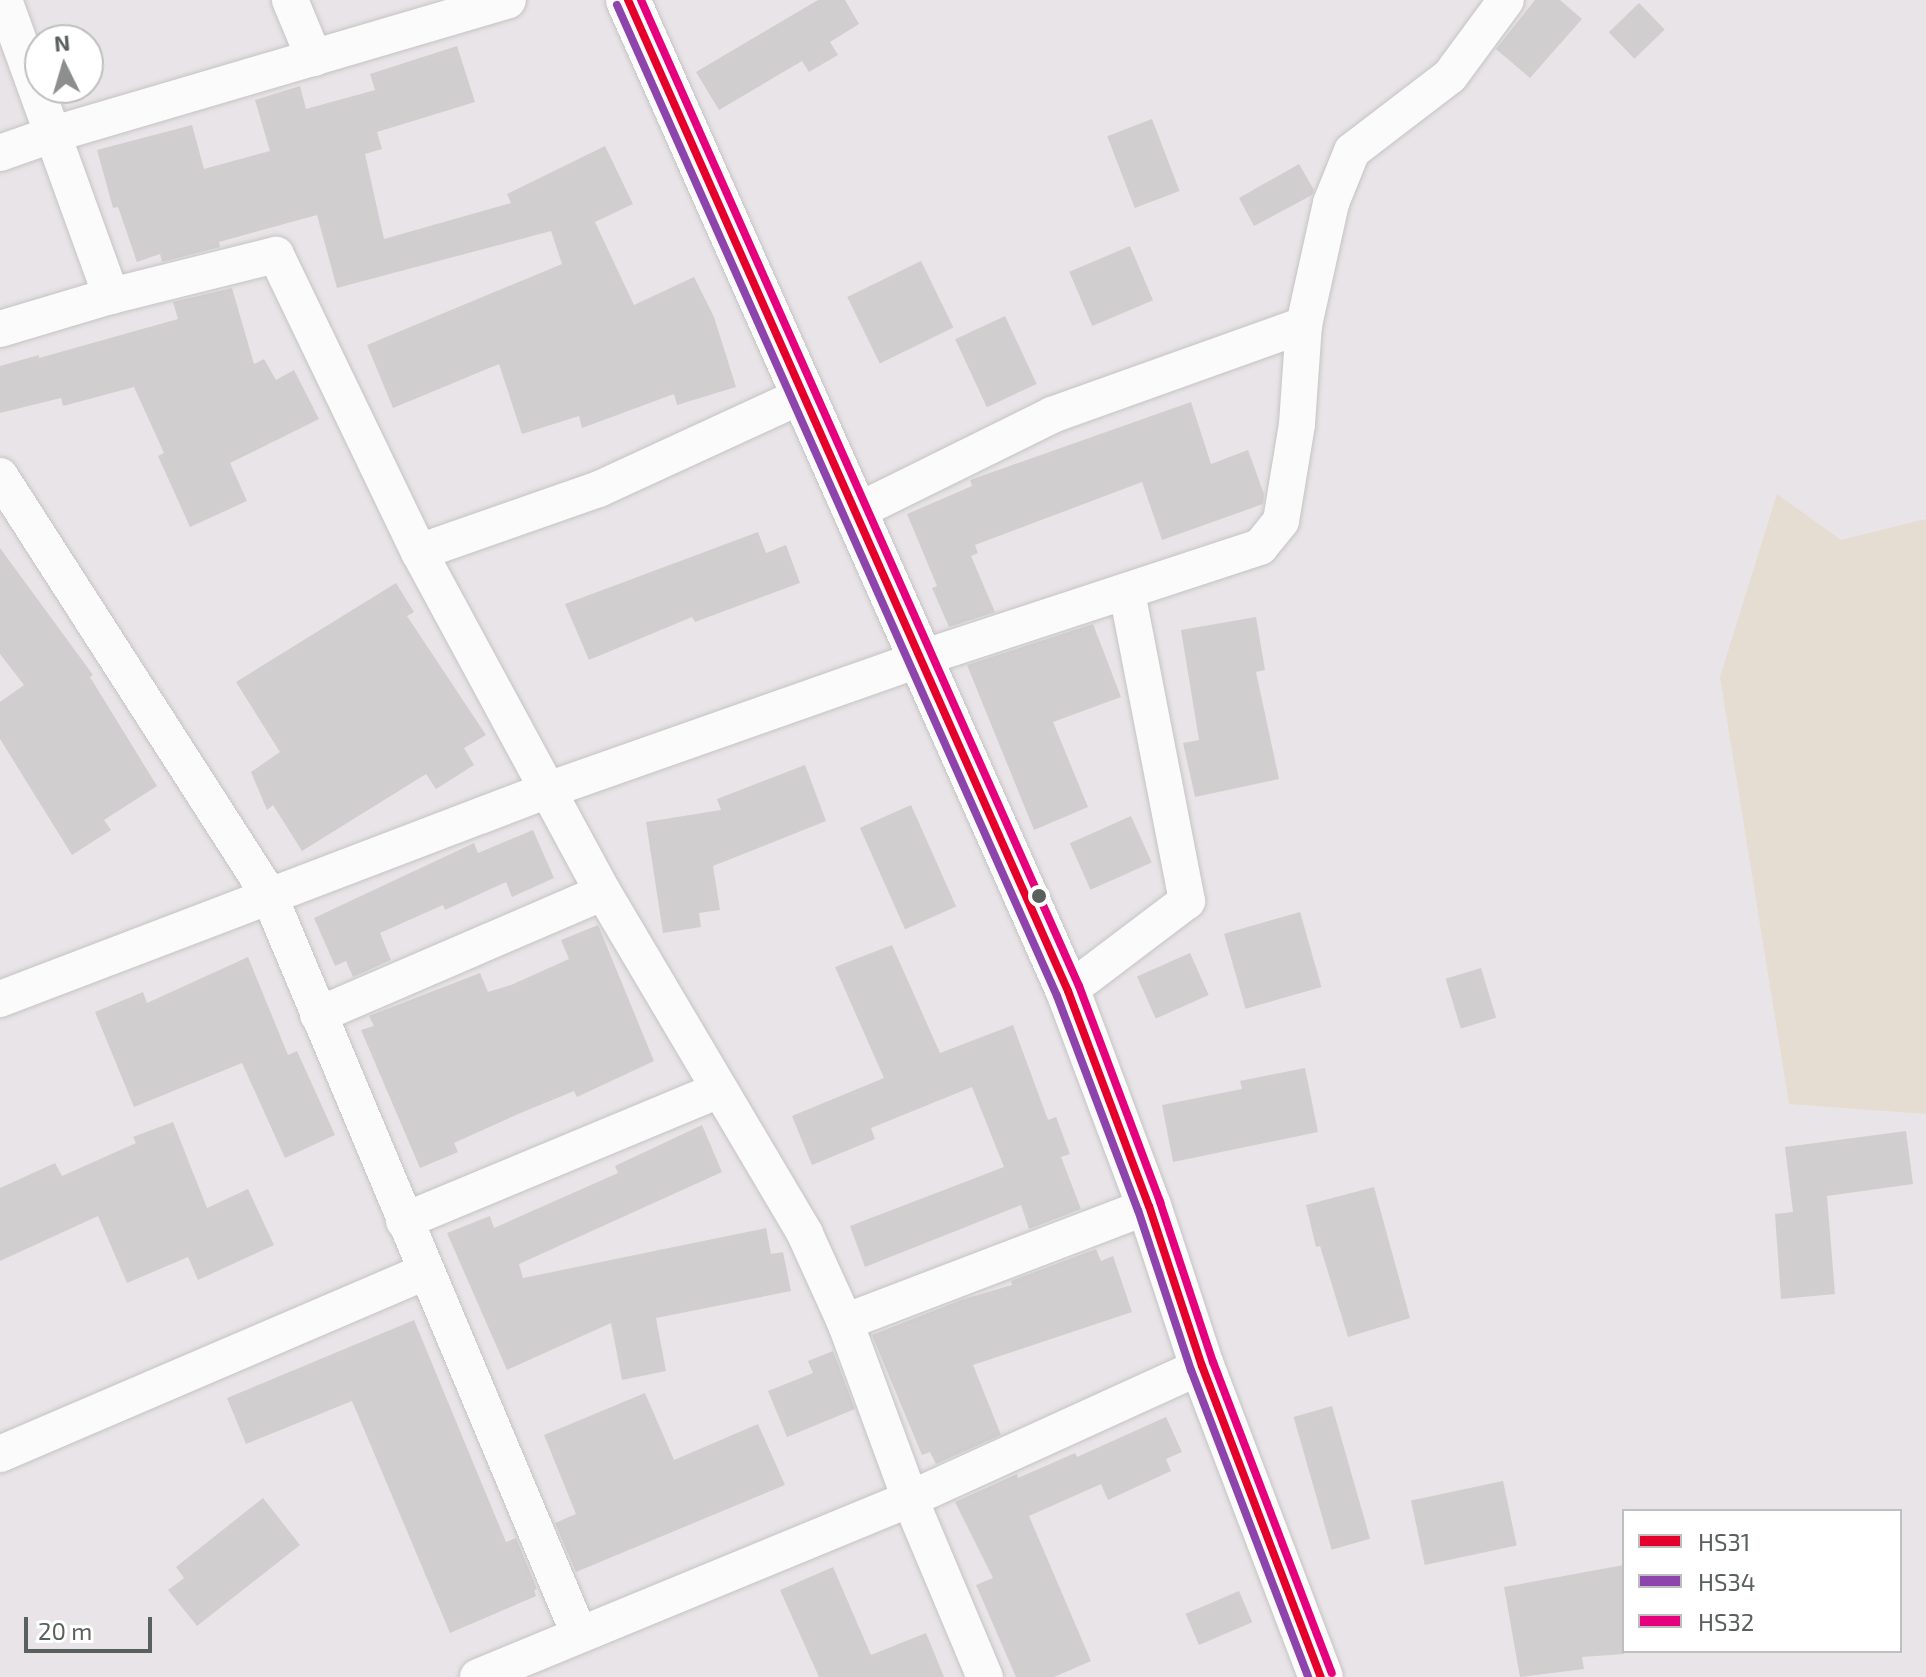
<!DOCTYPE html>
<html>
<head>
<meta charset="utf-8">
<style>
	body { margin:0 }
	#map { position:relative; width:1926px; height:1677px; overflow:hidden; background:#e9e4e7; font-family:"Exo 2",sans-serif }
	div>[style] { position:absolute }
	.green>* { inset:0; background:#e5ddd1 }
	.building>* { inset:0; background:#d1ced0; transform-origin:0 0 }
	.roads { filter:drop-shadow(0 0 2px #c4c4c4) drop-shadow(0 0 2px #c4c4c4) }
	.street>* { height:36px; margin:-18px; padding:0 18px; transform-origin:18px; border-radius:18px; background:#fcfbfb }
	.secondary>* { height:44px; margin:-22px; padding:0 22px; transform-origin:22px; border-radius:22px; background:#fcfbfb }
	.bus-1>* { height:8px; margin:-4px; padding:0 4px; transform-origin:4px; border-radius:4px; background:#e4002b }
	.bus-2>* { height:8px; margin:-4px; padding:0 4px; transform-origin:4px; border-radius:4px; background:#8e44ad }
	.bus-3>* { height:8px; margin:-4px; padding:0 4px; transform-origin:4px; border-radius:4px; background:#e5007d }
	.dots>* { width:22px; height:22px; translate:-50% -50%; box-sizing:border-box; border:4px solid #fff; border-radius:50% }
	span { translate:-50% -50%; white-space:nowrap; text-align:center; line-height:1.15; -webkit-text-stroke:7px #fff; paint-order:stroke }
	.legend { position:absolute; left:1622px; top:1509px; width:280px; height:144px; box-sizing:border-box; background:#fff; border:2px solid #bdc0be; margin:0; padding:10px 14px; list-style:none; font-size:24px; color:#5a615c }
	.legend li { display:flex; align-items:center; gap:16px; height:40px }
	.legend b { width:40px; border:2px solid #bdc0be }
	.north { position:absolute; left:24px; top:24px; width:80px; height:80px; box-sizing:border-box; background:#fff; border:2px solid #bdc0be; border-radius:50%; rotate:355deg; font-size:22px; font-weight:700; line-height:32px; text-align:center; color:#5a615c }
	.north::after { content:''; display:block; margin:auto; width:28px; height:36px; background:#8c8f8d; clip-path:polygon(50% 0,100% 100%,50% 72%,0 100%) }
	.scale { position:absolute; left:24px; top:1617px; width:128px; height:36px; box-sizing:border-box; border:4px solid #5a615c; border-top:0; padding-left:10px; font-size:24px; line-height:28px; white-space:nowrap; color:#5a615c; -webkit-text-stroke:6px #fff; paint-order:stroke }
</style>
</head>
<body>
<div id="map">
	<div class="green">
		<div style="clip-path:polygon(1777px 494px,1841px 540px,1926px 519px,1926px 1114px,1789px 1104px,1720px 677px)"></div>
	</div>
	<div class="building">
		<div style="clip-path:polygon(818px 0,845px 0,859px 24px,830px 42px,838px 55px,809px 72px,802px 61px,719px 110px,696px 72px)"></div>
		<div style="clip-path:polygon(1535px 0,1560px 0,1582px 19px,1530px 78px,1496px 49px)"></div>
		<div style="left:1639px;top:3px;width:37px;height:42px;rotate:46deg"></div>
		<div style="clip-path:polygon(457px 46px,475px 102px,377px 132px,382px 149px,365px 154px,384px 239px,511px 203px,507px 194px,605px 146px,633px 204px,595px 222px,634px 305px,694px 277px,714px 317px,736px 387px,677px 405px,674px 394px,582px 428px,579px 416px,522px 434px,499px 364px,393px 408px,367px 345px,562px 264px,551px 231px,337px 288px,317px 215px,219px 242px,220px 247px,162px 262px,160px 254px,137px 262px,118px 207px,113px 208px,97px 150px,192px 125px,204px 169px,270px 151px,255px 100px,300px 86px,306px 109px,375px 90px,370px 74px)"></div>
		<div style="left:1152px;top:119px;width:77px;height:48px;rotate:69deg"></div>
		<div style="clip-path:polygon(1299px 164px,1314px 190px,1312px 195px,1254px 226px,1239px 198px)"></div>
		<div style="left:1130px;top:246px;width:59px;height:66px;rotate:67deg"></div>
		<div style="left:921px;top:261px;width:74px;height:82px;rotate:64deg"></div>
		<div style="clip-path:polygon(232px 288px,254px 364px,264px 359px,276px 380px,294px 370px,319px 419px,230px 463px,247px 501px,190px 527px,158px 456px,164px 453px,134px 387px,63px 406px,61px 398px,0 413px,0 366px,39px 355px,39px 358px,178px 319px,173px 302px)"></div>
		<div style="left:1005px;top:316px;width:75px;height:55px;rotate:65deg"></div>
		<div style="clip-path:polygon(1191px 402px,1211px 464px,1248px 450px,1264px 494px,1263px 504px,1162px 540px,1142px 482px,975px 545px,978px 553px,971px 556px,995px 612px,949px 627px,932px 588px,937px 586px,907px 514px,972px 486px,970px 480px)"></div>
		<div style="clip-path:polygon(758px 532px,766px 553px,786px 545px,800px 583px,695px 622px,692px 617px,589px 660px,565px 604px)"></div>
		<div style="clip-path:polygon(0 548px,93px 675px,90px 677px,157px 786px,104px 820px,111px 830px,72px 855px,0 739px,0 702px,24px 685px,0 654px)"></div>
		<div style="clip-path:polygon(396px 583px,414px 612px,407px 616px,486px 735px,464px 748px,474px 765px,436px 789px,426px 774px,302px 851px,273px 805px,267px 810px,251px 772px,280px 752px,236px 682px)"></div>
		<div style="clip-path:polygon(1256px 617px,1265px 670px,1256px 672px,1279px 779px,1195px 797px,1183px 743px,1199px 740px,1181px 630px)"></div>
		<div style="clip-path:polygon(1093px 624px,1121px 697px,1053px 722px,1088px 807px,1034px 830px,967px 665px)"></div>
		<div style="clip-path:polygon(805px 765px,826px 821px,713px 866px,720px 910px,699px 913px,701px 927px,663px 933px,646px 822px,721px 810px,717px 799px)"></div>
		<div style="left:911px;top:805px;width:111px;height:56px;rotate:66deg"></div>
		<div style="left:1131px;top:816px;width:51px;height:67px;rotate:66deg"></div>
		<div style="clip-path:polygon(533px 830px,554px 878px,512px 897px,506px 882px,445px 910px,443px 905px,380px 933px,391px 960px,353px 977px,346px 961px,335px 966px,314px 918px,474px 843px,478px 853px)"></div>
		<div style="left:1300px;top:912px;width:78px;height:79px;rotate:74deg"></div>
		<div style="clip-path:polygon(598px 925px,654px 1061px,577px 1097px,574px 1091px,518px 1114px,454px 1143px,458px 1152px,420px 1168px,361px 1030px,374px 1026px,369px 1016px,480px 973px,488px 992px,511px 985px,569px 959px,561px 940px)"></div>
		<div style="clip-path:polygon(892px 945px,940px 1053px,1013px 1025px,1048px 1120px,1056px 1117px,1070px 1154px,1061px 1157px,1081px 1209px,1029px 1229px,1021px 1205px,865px 1267px,850px 1226px,1004px 1167px,972px 1087px,871px 1128px,875px 1139px,812px 1165px,792px 1116px,884px 1078px,835px 967px)"></div>
		<div style="left:1190px;top:953px;width:46px;height:58px;rotate:66deg"></div>
		<div style="clip-path:polygon(248px 957px,288px 1055px,297px 1051px,335px 1135px,285px 1158px,242px 1063px,134px 1107px,95px 1012px,143px 992px,147px 1003px)"></div>
		<div style="left:1481px;top:968px;width:52px;height:37px;rotate:73deg"></div>
		<div style="clip-path:polygon(1305px 1068px,1318px 1132px,1173px 1162px,1162px 1105px,1242px 1089px,1240px 1081px)"></div>
		<div style="clip-path:polygon(173px 1122px,207px 1208px,248px 1189px,274px 1245px,198px 1280px,188px 1257px,127px 1283px,98px 1216px,0 1261px,0 1188px,55px 1163px,62px 1176px,136px 1143px,133px 1137px)"></div>
		<div style="clip-path:polygon(702px 1125px,722px 1172px,519px 1264px,523px 1278px,766px 1228px,771px 1254px,783px 1252px,791px 1291px,656px 1318px,666px 1371px,622px 1380px,611px 1323px,507px 1370px,447px 1233px,490px 1216px,494px 1228px,618px 1173px,615px 1166px)"></div>
		<div style="clip-path:polygon(1906px 1131px,1913px 1184px,1827px 1196px,1835px 1294px,1781px 1299px,1775px 1214px,1793px 1212px,1785px 1147px)"></div>
		<div style="clip-path:polygon(1374px 1187px,1410px 1318px,1348px 1337px,1320px 1246px,1316px 1247px,1306px 1205px)"></div>
		<div style="clip-path:polygon(1096px 1249px,1101px 1261px,1113px 1256px,1132px 1312px,973px 1365px,1001px 1435px,936px 1464px,930px 1452px,922px 1455px,872px 1335px,961px 1300px,1012px 1285px,1011px 1281px)"></div>
		<div style="clip-path:polygon(414px 1320px,506px 1542px,516px 1538px,537px 1589px,534px 1590px,536px 1596px,450px 1633px,352px 1401px,246px 1444px,227px 1398px)"></div>
		<div style="clip-path:polygon(833px 1351px,855px 1409px,787px 1437px,768px 1391px,813px 1373px,808px 1361px)"></div>
		<div style="clip-path:polygon(645px 1393px,674px 1460px,758px 1424px,785px 1485px,576px 1572px,555px 1523px,576px 1514px,544px 1435px)"></div>
		<div style="left:1332px;top:1406px;width:138px;height:40px;rotate:74deg"></div>
		<div style="clip-path:polygon(1166px 1417px,1182px 1452px,1166px 1459px,1171px 1471px,1108px 1500px,1101px 1484px,1029px 1516px,1091px 1661px,1054px 1677px,1016px 1677px,976px 1585px,993px 1578px,955px 1502px,1017px 1474px,1018px 1478px,1075px 1453px,1077px 1457px)"></div>
		<div style="left:1503px;top:1481px;width:66px;height:94px;rotate:78deg"></div>
		<div style="clip-path:polygon(263px 1498px,300px 1545px,197px 1626px,168px 1590px,184px 1578px,176px 1567px)"></div>
		<div style="clip-path:polygon(1624px 1565px,1624px 1654px,1582px 1657px,1584px 1669px,1520px 1677px,1504px 1587px)"></div>
		<div style="clip-path:polygon(833px 1567px,871px 1655px,926px 1633px,944px 1677px,819px 1677px,780px 1590px)"></div>
		<div style="left:1239px;top:1591px;width:34px;height:58px;rotate:67deg"></div>
	</div>
	<div class="roads">
		<div class="street">
			<div style="left:4px;top:0;width:315px;rotate:70.1deg"></div>
			<div style="left:290px;top:0;width:63px;rotate:67.5deg"></div>
			<div style="left:0;top:153px;width:57px;rotate:-19.4deg"></div>
			<div style="left:54px;top:134px;width:473px;rotate:-16.4deg"></div>
			<div style="left:0;top:329px;width:116px;rotate:-16.6deg"></div>
			<div style="left:111px;top:296px;width:170px;rotate:-14deg"></div>
			<div style="left:276px;top:255px;width:330px;rotate:64.3deg"></div>
			<div style="left:419px;top:552px;width:387px;rotate:61.6deg"></div>
			<div style="left:603px;top:892px;width:397px;rotate:59.4deg"></div>
			<div style="left:805px;top:1234px;width:97px;rotate:65.6deg"></div>
			<div style="left:845px;top:1322px;width:189px;rotate:69.8deg"></div>
			<div style="left:910px;top:1499px;width:193px;rotate:67.2deg"></div>
			<div style="left:0;top:476px;width:498px;rotate:57.3deg"></div>
			<div style="left:269px;top:895px;width:801px;rotate:67.24deg"></div>
			<div style="left:856px;top:512px;width:219px;rotate:-26.3deg"></div>
			<div style="left:1052px;top:415px;width:268px;rotate:-19.7deg"></div>
			<div style="left:419px;top:552px;width:191px;rotate:-19.3deg"></div>
			<div style="left:599px;top:489px;width:225px;rotate:-24.7deg"></div>
			<div style="left:1068px;top:991px;width:149px;rotate:-37.1deg"></div>
			<div style="left:1187px;top:901px;width:315px;rotate:-101deg"></div>
			<div style="left:0;top:999px;width:587px;rotate:-20.88deg"></div>
			<div style="left:548px;top:790px;width:397px;rotate:-19.4deg"></div>
			<div style="left:922px;top:658px;width:356px;rotate:-18.2deg"></div>
			<div style="left:1260px;top:547px;width:33px;rotate:-51deg"></div>
			<div style="left:1281px;top:521px;width:98px;rotate:-80.6deg"></div>
			<div style="left:1297px;top:424px;width:99px;rotate:-86deg"></div>
			<div style="left:1304px;top:325px;width:125px;rotate:-77.5deg"></div>
			<div style="left:1331px;top:203px;width:56px;rotate:-68deg"></div>
			<div style="left:1352px;top:151px;width:123px;rotate:-37.4deg"></div>
			<div style="left:1450px;top:76px;width:94px;rotate:-53.6deg"></div>
			<div style="left:318px;top:1015px;width:310px;rotate:-23.3deg"></div>
			<div style="left:404px;top:1221px;width:341px;rotate:-22.6deg"></div>
			<div style="left:845px;top:1322px;width:325px;rotate:-20.9deg"></div>
			<div style="left:0;top:1454px;width:462px;rotate:-23.2deg"></div>
			<div style="left:478px;top:1677px;width:467px;rotate:-22.4deg"></div>
			<div style="left:910px;top:1499px;width:321px;rotate:-24.5deg"></div>
		</div>
		<div class="secondary">
			<div style="left:628px;top:0;width:1084px;rotate:66.06deg"></div>
			<div style="left:1068px;top:991px;width:230px;rotate:69.4deg"></div>
			<div style="left:1149px;top:1206px;width:169px;rotate:71.7deg"></div>
			<div style="left:1202px;top:1366px;width:333px;rotate:69.1deg"></div>
		</div>
	</div>
	<div class="bus-1">
		<div style="left:628px;top:0;width:1084px;rotate:66.06deg"></div>
		<div style="left:1068px;top:991px;width:230px;rotate:69.4deg"></div>
		<div style="left:1149px;top:1206px;width:169px;rotate:71.7deg"></div>
		<div style="left:1202px;top:1366px;width:333px;rotate:69.1deg"></div>
	</div>
	<div class="bus-2">
		<div style="left:617px;top:5px;width:1084px;rotate:66.06deg"></div>
		<div style="left:1057px;top:996px;width:229px;rotate:69.3deg"></div>
		<div style="left:1138px;top:1210px;width:169px;rotate:71.7deg"></div>
		<div style="left:1191px;top:1370px;width:329px;rotate:69.1deg"></div>
	</div>
	<div class="bus-3">
		<div style="left:641px;top:0;width:1079px;rotate:66.05deg"></div>
		<div style="left:1079px;top:986px;width:231px;rotate:69.4deg"></div>
		<div style="left:1160px;top:1202px;width:169px;rotate:71.7deg"></div>
		<div style="left:1213px;top:1362px;width:333px;rotate:69.1deg"></div>
	</div>
	<div class="dots">
		<div style="left:1039px;top:896px;background:#5a615c"></div>
	</div>
	<ul class="legend">
	<li><b style="height:10px;background:#e4002b"></b>HS31</li>
	<li><b style="height:10px;background:#8e44ad"></b>HS34</li>
	<li><b style="height:10px;background:#e5007d"></b>HS32</li>
	</ul>
	<div class="north">N</div>
	<div class="scale">20 m</div>
</div>
</body>
</html>
